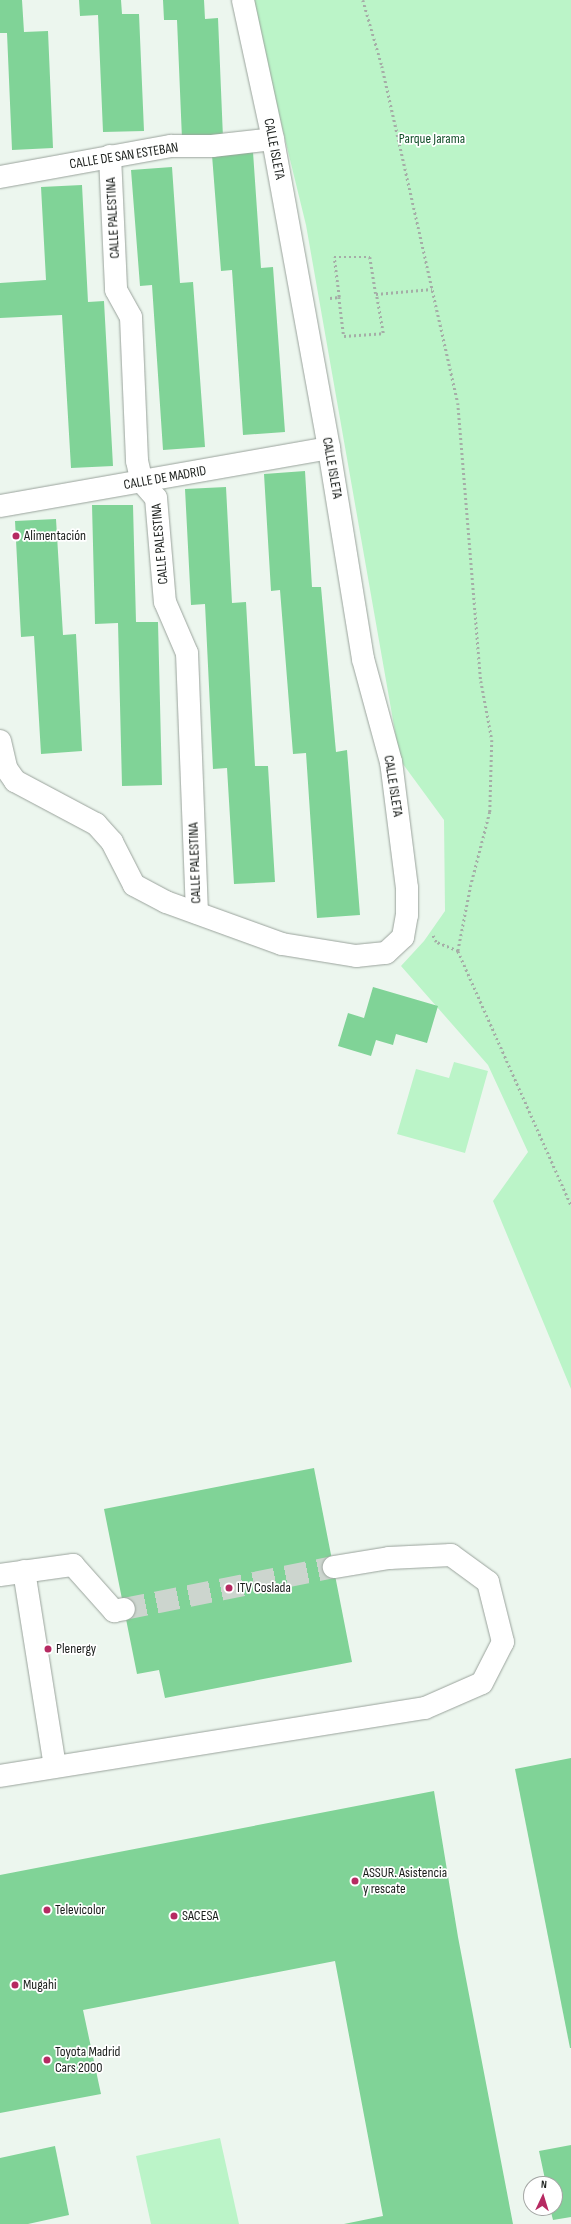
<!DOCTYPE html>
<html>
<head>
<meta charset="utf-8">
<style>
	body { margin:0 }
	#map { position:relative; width:571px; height:2224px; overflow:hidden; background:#ecf6ee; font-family:"Sofia Sans Condensed",sans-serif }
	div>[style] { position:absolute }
	.green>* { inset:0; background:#bbf4c8 }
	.building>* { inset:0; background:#80d397 }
	.minor-tunnel>* { height:22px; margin-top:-11px; transform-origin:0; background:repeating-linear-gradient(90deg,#ccd5ce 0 22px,transparent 0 33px) }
	.path>* { height:2.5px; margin-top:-1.25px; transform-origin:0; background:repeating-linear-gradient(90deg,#a5ada7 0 2px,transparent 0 5px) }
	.roads { filter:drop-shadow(0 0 1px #9aa39c) drop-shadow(0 0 1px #9aa39c) }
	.minor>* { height:22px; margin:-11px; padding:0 11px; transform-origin:11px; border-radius:11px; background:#fff }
	.dots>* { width:11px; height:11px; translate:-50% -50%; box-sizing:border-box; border:2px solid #fff; border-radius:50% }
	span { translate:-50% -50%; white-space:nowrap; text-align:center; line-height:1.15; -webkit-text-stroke:3.5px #fff; paint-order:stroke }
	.park-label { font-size:14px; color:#104e28 }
	.street-label { font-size:14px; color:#191d1a }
	.poi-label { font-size:14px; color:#191d1a }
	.left { translate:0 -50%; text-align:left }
	.north { position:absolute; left:523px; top:2176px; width:40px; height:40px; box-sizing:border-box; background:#fff; border:1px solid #a3a5a3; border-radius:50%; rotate:4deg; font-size:11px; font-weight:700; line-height:16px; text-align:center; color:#191d1a }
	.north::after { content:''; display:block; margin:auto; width:14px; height:18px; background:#b62a62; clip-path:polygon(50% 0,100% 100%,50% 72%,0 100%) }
</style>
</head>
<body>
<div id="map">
	<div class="green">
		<div style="clip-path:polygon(251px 0,571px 0,571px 1389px,493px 1201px,528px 1152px,488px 1065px,401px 966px,424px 941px,445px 911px,444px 820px,400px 760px,306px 225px)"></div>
		<div style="clip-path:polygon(454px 1062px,488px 1071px,465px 1153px,397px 1134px,416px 1069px,449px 1078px)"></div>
		<div style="clip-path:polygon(220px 2138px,239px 2224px,151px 2224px,136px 2156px)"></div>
	</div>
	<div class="building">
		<div style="clip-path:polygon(0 0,22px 0,24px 32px,48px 31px,53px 148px,12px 150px,7px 33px,0 33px)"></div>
		<div style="clip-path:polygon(79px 0,121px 0,122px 14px,139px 14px,144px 131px,103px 132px,98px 15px,80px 16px)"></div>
		<div style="clip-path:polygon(163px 0,204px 0,205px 19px,218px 18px,223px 138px,182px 139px,177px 20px,164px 20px)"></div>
		<div style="clip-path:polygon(253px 152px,261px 268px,273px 267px,285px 432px,243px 435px,232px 270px,221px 271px,212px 155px)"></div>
		<div style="clip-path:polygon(172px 167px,180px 283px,193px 282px,205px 447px,163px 450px,152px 285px,140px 286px,131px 170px)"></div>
		<div style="clip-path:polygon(82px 185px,88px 302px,104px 301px,113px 466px,71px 468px,62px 315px,0 318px,0 283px,46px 280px,41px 187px)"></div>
		<div style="clip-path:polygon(305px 471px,312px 587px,321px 587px,336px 752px,347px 750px,360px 915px,317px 918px,306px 753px,293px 754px,280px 590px,271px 591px,264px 474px)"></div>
		<div style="clip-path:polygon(226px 487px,232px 603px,246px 602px,255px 766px,268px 766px,275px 882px,234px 884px,227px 768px,213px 769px,205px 604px,191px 605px,185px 489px)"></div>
		<div style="clip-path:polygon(92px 505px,133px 505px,136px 622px,158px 622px,162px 785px,122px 786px,118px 623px,95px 624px)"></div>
		<div style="clip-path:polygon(56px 519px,63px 635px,76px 634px,82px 751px,41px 754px,34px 636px,21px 637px,15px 521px)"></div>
		<div style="clip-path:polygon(373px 987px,438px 1006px,427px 1043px,396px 1034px,393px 1045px,376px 1040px,371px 1056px,338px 1046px,348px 1013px,364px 1018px)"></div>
		<div style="clip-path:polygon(314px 1468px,352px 1662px,165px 1698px,159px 1670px,137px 1674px,104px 1509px)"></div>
		<div style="clip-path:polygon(571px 1758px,571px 2048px,570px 2048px,515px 1769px)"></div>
		<div style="clip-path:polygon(434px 1791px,458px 1937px,513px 2224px,344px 2224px,383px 2216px,335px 1961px,83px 2010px,101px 2094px,0 2113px,0 1875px)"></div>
		<div style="clip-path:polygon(571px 2145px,571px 2217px,553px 2220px,550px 2208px,555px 2208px,555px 2184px,546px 2184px,539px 2151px)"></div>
		<div style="clip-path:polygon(55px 2146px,69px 2215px,28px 2224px,0 2224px,0 2158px)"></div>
	</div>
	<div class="minor-tunnel">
		<div style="left:124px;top:1609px;width:214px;rotate:-11.3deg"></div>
	</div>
	<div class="path">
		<div style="left:363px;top:0;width:69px;rotate:73.9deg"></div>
		<div style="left:382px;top:66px;width:345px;rotate:77.3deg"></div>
		<div style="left:458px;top:403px;width:279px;rotate:85.3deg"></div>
		<div style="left:481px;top:681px;width:60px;rotate:79.4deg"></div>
		<div style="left:492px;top:740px;width:72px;rotate:91.6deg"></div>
		<div style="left:490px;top:812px;width:75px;rotate:104.6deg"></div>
		<div style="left:471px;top:885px;width:67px;rotate:101.1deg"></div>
		<div style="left:458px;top:951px;width:24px;rotate:-158deg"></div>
		<div style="left:436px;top:942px;width:9px;rotate:-117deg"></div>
		<div style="left:339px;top:297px;width:40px;rotate:-97.1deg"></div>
		<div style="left:334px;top:257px;width:36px"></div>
		<div style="left:370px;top:257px;width:37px;rotate:81deg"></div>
		<div style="left:330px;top:298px;width:9px;rotate:-6deg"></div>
		<div style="left:339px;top:297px;width:39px;rotate:83deg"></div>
		<div style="left:344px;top:336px;width:39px;rotate:-4deg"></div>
		<div style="left:383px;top:333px;width:40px;rotate:-100deg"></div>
		<div style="left:376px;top:294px;width:56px;rotate:-5.1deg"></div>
		<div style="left:458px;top:951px;width:278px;rotate:66deg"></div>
	</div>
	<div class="roads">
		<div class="minor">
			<div style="left:110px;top:156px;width:134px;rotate:87.4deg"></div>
			<div style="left:116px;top:290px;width:31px;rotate:61deg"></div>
			<div style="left:131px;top:317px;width:144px;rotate:87.6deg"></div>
			<div style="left:137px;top:461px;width:22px;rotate:77deg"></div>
			<div style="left:142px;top:482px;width:21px;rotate:49deg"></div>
			<div style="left:156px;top:498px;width:104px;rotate:85.1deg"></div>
			<div style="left:165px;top:602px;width:56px;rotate:66.7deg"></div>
			<div style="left:187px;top:653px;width:260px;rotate:87.8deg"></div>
			<div style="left:0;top:177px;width:174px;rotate:-10.3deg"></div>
			<div style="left:171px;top:146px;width:41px"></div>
			<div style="left:212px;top:146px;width:61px;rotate:-6.5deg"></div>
			<div style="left:0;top:506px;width:334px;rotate:-10deg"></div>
			<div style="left:0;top:741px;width:28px;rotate:77deg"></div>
			<div style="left:6px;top:768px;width:16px;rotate:55deg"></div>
			<div style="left:15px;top:781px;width:92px;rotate:28deg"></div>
			<div style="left:96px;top:824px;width:24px;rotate:48deg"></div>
			<div style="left:112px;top:842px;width:48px;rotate:62.9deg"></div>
			<div style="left:134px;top:885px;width:36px;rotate:28deg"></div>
			<div style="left:166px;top:902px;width:123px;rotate:19.9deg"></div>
			<div style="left:282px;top:944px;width:75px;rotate:9.2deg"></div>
			<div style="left:356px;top:956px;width:30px;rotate:-6deg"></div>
			<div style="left:386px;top:953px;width:23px;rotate:-43deg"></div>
			<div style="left:403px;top:937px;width:22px;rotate:-80deg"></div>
			<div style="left:407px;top:915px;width:27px;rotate:-90deg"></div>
			<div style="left:407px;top:888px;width:127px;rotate:-97.2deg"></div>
			<div style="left:391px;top:762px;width:107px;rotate:-105.2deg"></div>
			<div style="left:363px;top:659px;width:214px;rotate:-99.2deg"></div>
			<div style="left:329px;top:448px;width:314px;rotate:-100.3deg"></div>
			<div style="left:273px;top:139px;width:142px;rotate:-102.2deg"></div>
			<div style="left:24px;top:1571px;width:198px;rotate:81deg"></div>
			<div style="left:0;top:1575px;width:74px;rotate:-7.8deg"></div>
			<div style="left:73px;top:1565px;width:62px;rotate:48.3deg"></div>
			<div style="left:114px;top:1611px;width:10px;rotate:-11deg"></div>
			<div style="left:0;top:1776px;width:430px;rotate:-9.1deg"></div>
			<div style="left:425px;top:1708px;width:62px;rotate:-23.7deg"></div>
			<div style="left:482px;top:1683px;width:46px;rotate:-62.9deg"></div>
			<div style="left:503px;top:1642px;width:62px;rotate:-104deg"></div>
			<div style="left:488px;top:1582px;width:46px;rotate:-143.9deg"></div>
			<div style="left:451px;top:1555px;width:62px;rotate:177.2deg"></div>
			<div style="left:389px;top:1558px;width:56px;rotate:170.7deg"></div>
		</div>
	</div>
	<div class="dots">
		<div style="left:16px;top:536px;background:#b62a62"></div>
		<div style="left:229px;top:1588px;background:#b62a62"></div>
		<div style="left:48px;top:1649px;background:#b62a62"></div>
		<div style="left:355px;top:1881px;background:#b62a62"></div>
		<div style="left:47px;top:1910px;background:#b62a62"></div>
		<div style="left:174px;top:1916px;background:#b62a62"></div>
		<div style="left:15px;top:1985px;background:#b62a62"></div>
		<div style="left:47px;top:2060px;background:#b62a62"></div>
	</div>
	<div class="park-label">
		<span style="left:432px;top:139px">Parque Jarama</span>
	</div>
	<div class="street-label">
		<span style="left:274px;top:149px;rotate:79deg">CALLE ISLETA</span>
		<span style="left:124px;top:156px;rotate:-9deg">CALLE DE SAN ESTEBAN</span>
		<span style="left:113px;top:218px;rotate:-93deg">CALLE PALESTINA</span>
		<span style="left:332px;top:468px;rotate:80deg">CALLE ISLETA</span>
		<span style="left:165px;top:478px;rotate:-10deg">CALLE DE MADRID</span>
		<span style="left:160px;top:544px;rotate:-95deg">CALLE PALESTINA</span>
		<span style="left:393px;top:786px;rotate:81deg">CALLE ISLETA</span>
		<span style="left:195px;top:863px;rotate:-92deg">CALLE PALESTINA</span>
	</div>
	<div class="poi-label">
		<span class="left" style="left:24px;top:536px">Alimentación</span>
		<span class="left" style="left:237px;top:1588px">ITV Coslada</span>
		<span class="left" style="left:56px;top:1649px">Plenergy</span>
		<span class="left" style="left:363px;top:1881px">ASSUR. Asistencia<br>y rescate</span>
		<span class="left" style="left:55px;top:1910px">Televicolor</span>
		<span class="left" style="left:182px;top:1916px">SACESA</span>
		<span class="left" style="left:23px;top:1985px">Mugahi</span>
		<span class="left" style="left:55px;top:2060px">Toyota Madrid<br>Cars 2000</span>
	</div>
	<div class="north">N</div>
</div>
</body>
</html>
